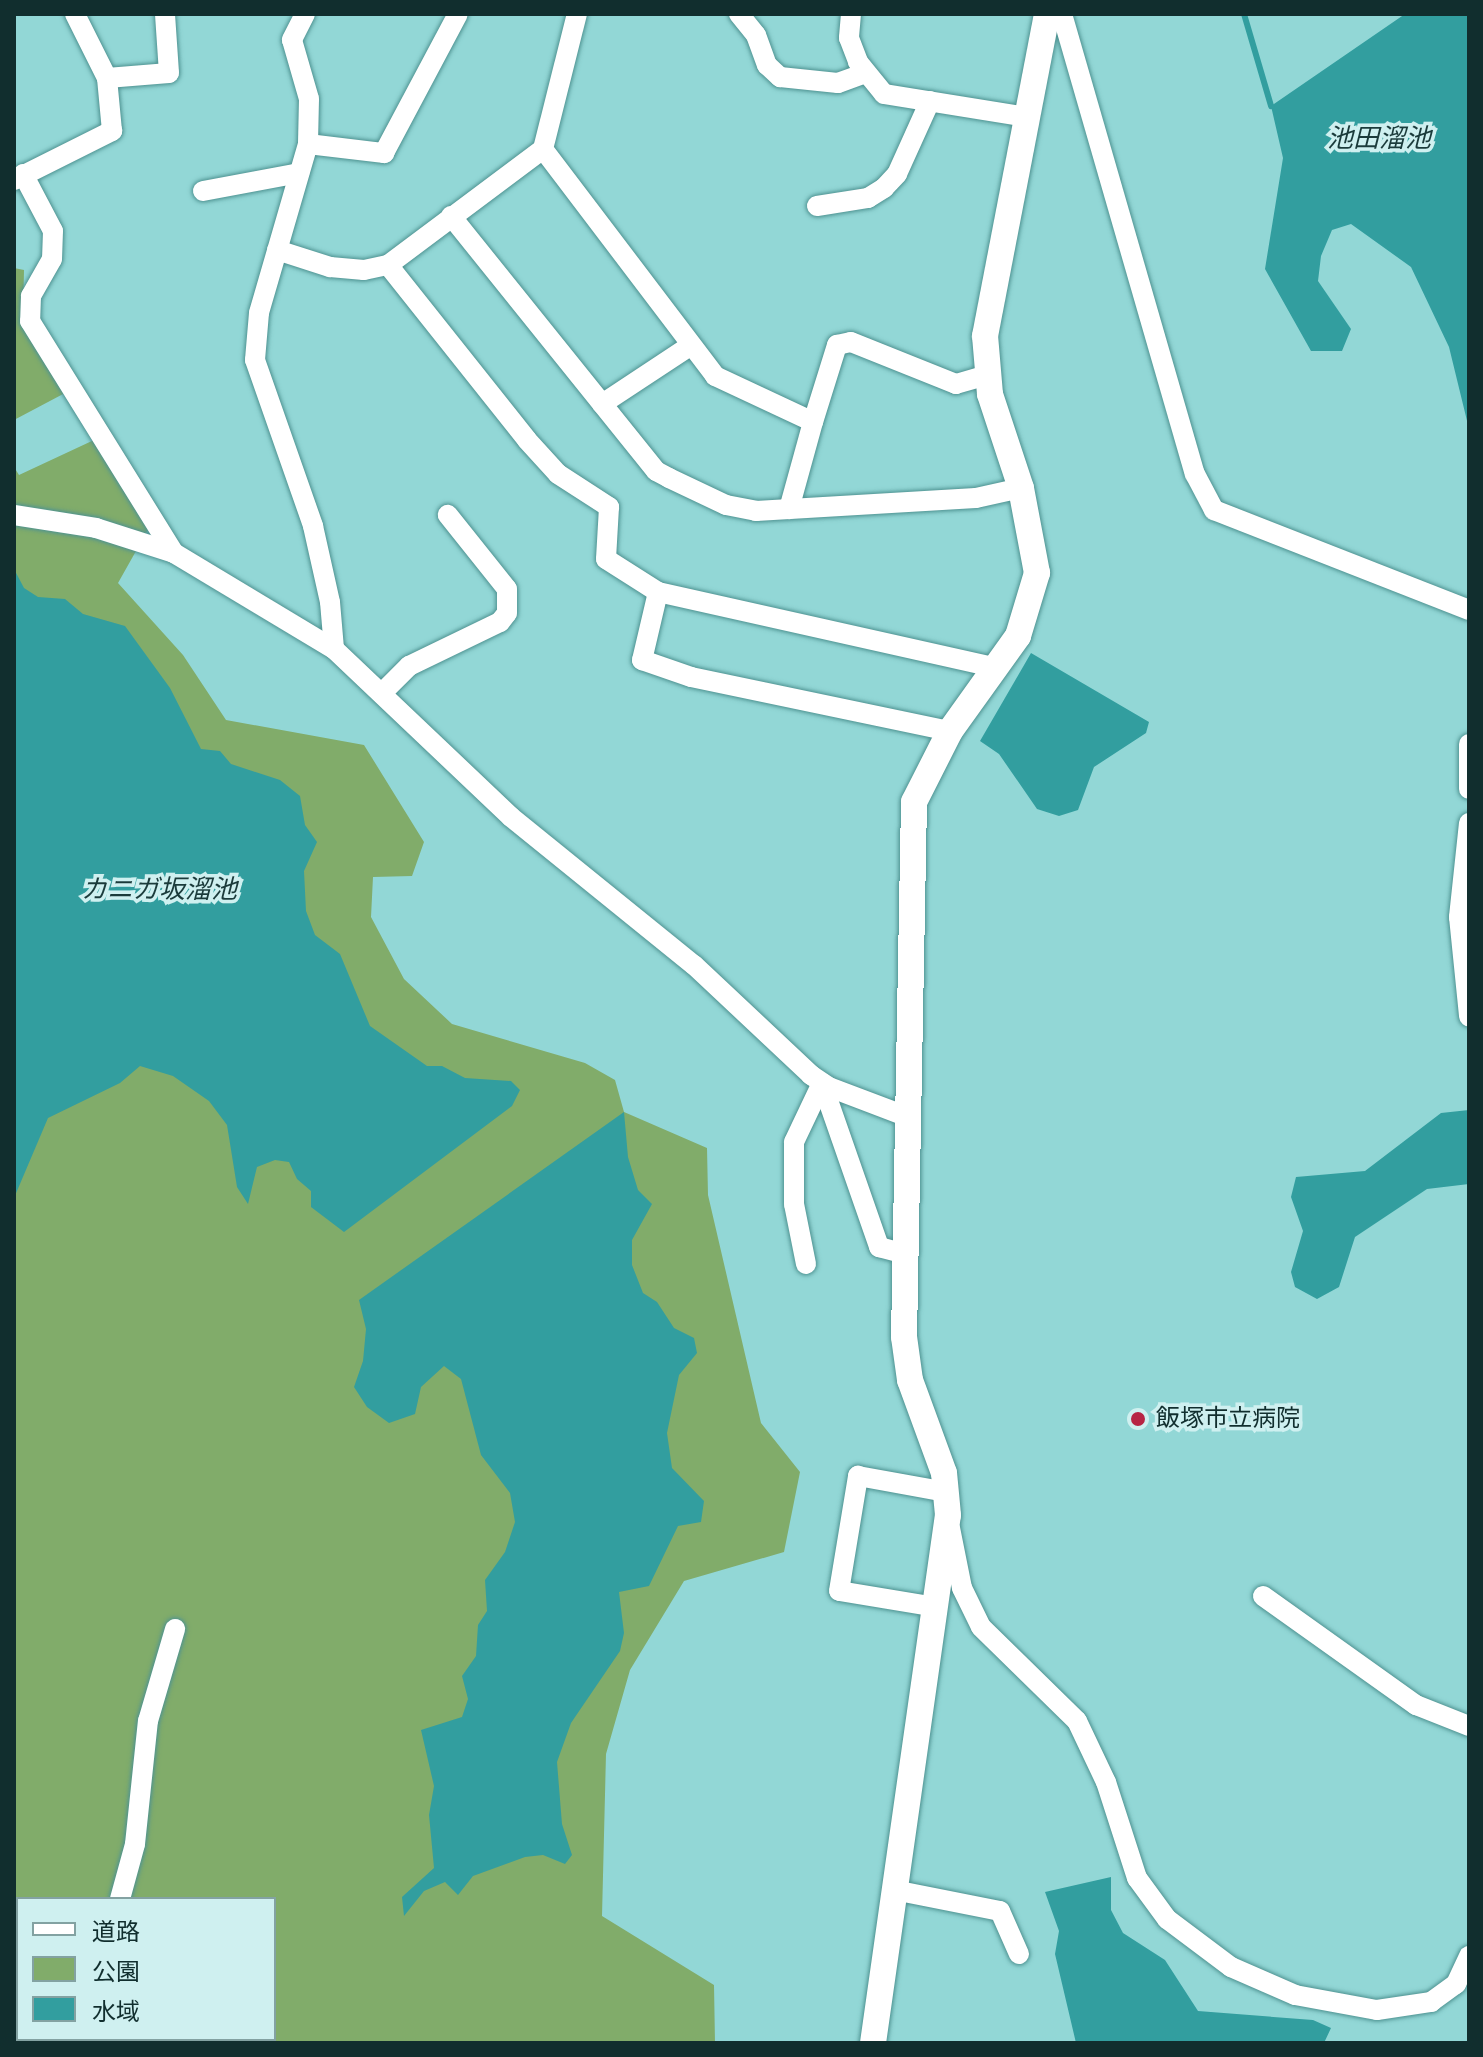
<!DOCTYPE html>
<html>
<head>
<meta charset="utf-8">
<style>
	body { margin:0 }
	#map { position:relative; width:1483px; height:2057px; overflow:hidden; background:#92d7d6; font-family:"Sofia Sans Condensed","Noto Sans JP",sans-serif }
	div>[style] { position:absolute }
	.green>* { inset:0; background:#81ac6a }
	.water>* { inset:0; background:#329e9f }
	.stream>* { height:6px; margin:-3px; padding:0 3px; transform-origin:3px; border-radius:3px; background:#329e9f }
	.roads { filter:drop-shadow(0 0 2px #4e9291) drop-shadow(0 0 2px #4e9291) }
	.minor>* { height:20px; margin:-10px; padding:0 10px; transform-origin:10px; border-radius:10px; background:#fff }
	.tertiary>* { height:26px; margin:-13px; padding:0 13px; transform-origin:13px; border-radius:13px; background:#fff }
	.dots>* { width:22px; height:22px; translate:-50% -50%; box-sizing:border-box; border:4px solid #cff0f0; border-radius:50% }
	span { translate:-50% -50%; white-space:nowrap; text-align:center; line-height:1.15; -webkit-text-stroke:7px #cff0f0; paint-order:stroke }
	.poi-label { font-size:24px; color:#112e2e }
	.left { translate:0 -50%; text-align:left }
	.water-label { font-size:26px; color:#1b3b3b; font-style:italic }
	.frame { position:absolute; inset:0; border:16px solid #112e2e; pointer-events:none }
	.legend { position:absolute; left:16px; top:1897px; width:260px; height:144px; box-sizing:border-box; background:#cff0f0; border:2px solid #83a2a2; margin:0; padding:10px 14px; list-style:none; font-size:24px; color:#112e2e }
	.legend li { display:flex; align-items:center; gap:16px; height:40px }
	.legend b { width:40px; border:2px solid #83a2a2 }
</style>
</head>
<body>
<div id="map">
	<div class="green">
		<div style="clip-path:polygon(14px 268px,24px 270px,23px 320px,65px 393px,14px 420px)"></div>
		<div style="clip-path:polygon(evenodd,94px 440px,149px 528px,118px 583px,183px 655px,226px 720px,364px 745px,424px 842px,412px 876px,373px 877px,371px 917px,404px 979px,452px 1024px,585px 1063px,615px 1080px,624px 1112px,707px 1148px,708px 1195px,761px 1423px,800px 1472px,784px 1552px,684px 1581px,630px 1670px,606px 1754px,602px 1916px,714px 1985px,715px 2043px,14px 2043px,14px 467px,19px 475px,94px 440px,18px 1899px,274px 1899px,274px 2039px,18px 2039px,18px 1899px)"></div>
	</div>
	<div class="water">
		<div style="clip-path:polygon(1405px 14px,1469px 14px,1469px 429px,1449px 347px,1411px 267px,1351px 224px,1332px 230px,1321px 256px,1318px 281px,1351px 329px,1342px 351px,1311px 351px,1265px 269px,1283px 158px,1271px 106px)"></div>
		<div style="clip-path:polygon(14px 569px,24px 588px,38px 597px,65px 599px,83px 614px,125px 626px,170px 688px,201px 749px,220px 751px,231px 764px,280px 780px,300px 796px,305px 825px,317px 842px,304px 871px,306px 911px,315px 935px,340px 954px,370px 1026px,427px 1066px,442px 1066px,465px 1078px,511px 1081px,520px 1090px,512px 1106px,344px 1232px,311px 1207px,311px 1191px,297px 1179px,289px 1162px,275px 1160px,257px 1167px,248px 1204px,237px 1187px,227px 1125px,209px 1101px,173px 1076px,140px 1066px,120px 1083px,48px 1118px,14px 1198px)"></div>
		<div style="clip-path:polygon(1031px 653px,1149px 722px,1146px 733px,1094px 767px,1078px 810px,1059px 816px,1037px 809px,999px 754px,980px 741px)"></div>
		<div style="clip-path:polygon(1469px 1110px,1469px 1184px,1427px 1189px,1355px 1237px,1339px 1287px,1317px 1299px,1295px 1287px,1291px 1272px,1303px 1231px,1291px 1197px,1296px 1177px,1365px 1171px,1441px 1113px)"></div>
		<div style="clip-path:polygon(624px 1112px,628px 1157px,638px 1190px,652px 1204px,632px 1240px,632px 1265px,643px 1293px,657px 1302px,674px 1328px,694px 1338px,697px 1353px,679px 1375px,667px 1433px,672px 1468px,704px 1501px,701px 1522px,678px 1526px,649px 1586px,619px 1592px,624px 1633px,620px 1651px,571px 1723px,557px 1762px,562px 1824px,572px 1855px,565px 1864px,543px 1855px,525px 1857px,473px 1876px,458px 1895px,445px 1882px,424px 1891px,404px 1916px,402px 1897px,434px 1868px,429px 1815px,434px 1786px,421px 1730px,462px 1717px,468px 1699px,462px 1676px,476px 1656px,478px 1625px,487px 1611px,485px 1580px,505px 1552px,515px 1522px,510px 1493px,481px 1455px,461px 1379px,444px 1366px,421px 1387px,415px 1414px,389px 1423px,367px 1407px,354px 1387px,363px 1361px,366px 1329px,359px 1300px)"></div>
		<div style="clip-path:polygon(1111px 1877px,1111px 1910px,1123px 1933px,1165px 1960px,1198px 2011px,1313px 2020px,1331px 2028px,1324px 2043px,1076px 2043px,1055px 1954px,1059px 1931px,1045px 1892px)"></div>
	</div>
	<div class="stream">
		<div style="left:1244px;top:14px;width:96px;rotate:73.6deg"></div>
	</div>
	<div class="roads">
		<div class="minor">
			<div style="left:305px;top:14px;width:29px;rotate:117deg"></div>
			<div style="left:292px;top:40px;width:61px;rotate:73.9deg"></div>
			<div style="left:309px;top:99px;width:45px;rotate:91.3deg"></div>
			<div style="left:308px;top:144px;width:176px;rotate:106.2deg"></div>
			<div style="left:259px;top:313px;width:47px;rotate:94.9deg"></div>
			<div style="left:255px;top:360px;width:176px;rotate:70.7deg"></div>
			<div style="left:313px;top:526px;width:78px;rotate:77.4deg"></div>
			<div style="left:330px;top:602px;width:47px;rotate:85.1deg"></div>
			<div style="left:739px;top:14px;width:27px;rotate:51deg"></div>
			<div style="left:756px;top:35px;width:32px;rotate:70deg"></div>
			<div style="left:767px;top:65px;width:18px;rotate:43deg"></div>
			<div style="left:780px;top:77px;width:58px;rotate:5.9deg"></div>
			<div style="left:838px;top:83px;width:29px;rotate:-20deg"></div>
			<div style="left:851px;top:14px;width:24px;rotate:95deg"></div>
			<div style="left:849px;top:38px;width:26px;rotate:69deg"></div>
			<div style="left:858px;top:62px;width:41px;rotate:50.9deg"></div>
			<div style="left:884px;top:94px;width:145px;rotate:9.1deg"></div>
			<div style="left:1062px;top:14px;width:479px;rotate:73.9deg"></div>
			<div style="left:1195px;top:474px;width:41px;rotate:62.2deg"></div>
			<div style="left:1214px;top:510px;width:274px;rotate:21.4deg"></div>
			<div style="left:107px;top:78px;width:62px;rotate:-4.6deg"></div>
			<div style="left:169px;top:73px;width:59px;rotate:-93.9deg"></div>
			<div style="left:308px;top:144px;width:77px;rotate:6.8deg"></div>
			<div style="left:384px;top:153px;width:157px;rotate:-62deg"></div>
			<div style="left:543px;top:149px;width:285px;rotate:52.8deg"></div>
			<div style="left:715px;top:376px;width:108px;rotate:25.1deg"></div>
			<div style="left:813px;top:422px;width:81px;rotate:-72.7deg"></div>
			<div style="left:837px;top:345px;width:14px;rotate:-12deg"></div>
			<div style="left:851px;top:342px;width:113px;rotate:21.8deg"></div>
			<div style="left:956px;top:384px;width:32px;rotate:-16deg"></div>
			<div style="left:23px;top:174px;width:64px;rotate:62.2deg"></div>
			<div style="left:53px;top:231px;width:28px;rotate:92deg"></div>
			<div style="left:52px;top:259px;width:43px;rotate:119.6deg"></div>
			<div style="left:31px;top:296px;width:25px;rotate:92deg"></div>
			<div style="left:30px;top:321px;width:273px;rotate:58.2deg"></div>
			<div style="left:14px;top:180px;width:110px;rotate:-26.6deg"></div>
			<div style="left:112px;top:131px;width:53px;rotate:-95.4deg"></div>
			<div style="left:107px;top:78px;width:72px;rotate:-116.6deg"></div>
			<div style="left:203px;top:191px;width:98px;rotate:-10.6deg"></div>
			<div style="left:817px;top:206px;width:52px;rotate:-8.9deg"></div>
			<div style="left:868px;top:198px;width:19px;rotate:-32deg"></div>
			<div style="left:884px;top:188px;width:19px;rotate:-47deg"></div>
			<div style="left:897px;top:174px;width:80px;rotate:-65.7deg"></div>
			<div style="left:451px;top:216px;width:327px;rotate:51.2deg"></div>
			<div style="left:656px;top:471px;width:15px;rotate:28deg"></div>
			<div style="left:669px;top:478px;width:63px;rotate:25.3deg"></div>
			<div style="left:726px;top:505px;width:31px;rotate:11deg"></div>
			<div style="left:756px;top:511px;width:220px;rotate:-3.4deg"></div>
			<div style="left:976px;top:498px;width:46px;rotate:-12.5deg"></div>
			<div style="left:277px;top:250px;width:56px;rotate:17.8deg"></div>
			<div style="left:330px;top:267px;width:34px;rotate:5deg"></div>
			<div style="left:364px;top:270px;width:25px;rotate:-12deg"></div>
			<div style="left:388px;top:265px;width:194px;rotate:-36.8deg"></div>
			<div style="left:543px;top:149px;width:139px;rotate:-75.9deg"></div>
			<div style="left:388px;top:265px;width:223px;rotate:51.5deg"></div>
			<div style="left:527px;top:440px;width:46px;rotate:47.6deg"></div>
			<div style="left:558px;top:474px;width:61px;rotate:32.9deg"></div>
			<div style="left:609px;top:507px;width:52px;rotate:93.3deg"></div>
			<div style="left:606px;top:559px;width:62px;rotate:32.4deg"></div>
			<div style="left:658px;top:592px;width:348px;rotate:12.6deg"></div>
			<div style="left:602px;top:404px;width:105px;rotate:-33.4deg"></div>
			<div style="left:789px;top:509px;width:90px;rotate:-74.6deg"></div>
			<div style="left:14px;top:515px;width:83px;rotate:9deg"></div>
			<div style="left:96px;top:528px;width:82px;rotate:17.8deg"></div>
			<div style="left:174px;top:553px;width:187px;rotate:31deg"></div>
			<div style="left:334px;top:649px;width:244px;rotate:43.5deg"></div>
			<div style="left:511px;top:817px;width:235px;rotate:39deg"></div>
			<div style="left:694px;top:965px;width:161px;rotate:43.2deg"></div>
			<div style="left:811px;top:1075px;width:22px;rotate:34deg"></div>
			<div style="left:829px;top:1087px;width:85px;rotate:20.8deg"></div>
			<div style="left:658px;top:592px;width:70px;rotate:103.2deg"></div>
			<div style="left:642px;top:660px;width:52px;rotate:19.1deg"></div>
			<div style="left:691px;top:677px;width:265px;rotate:11.8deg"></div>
			<div style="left:383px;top:692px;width:37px;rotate:-45deg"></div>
			<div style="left:409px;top:666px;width:101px;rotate:-25.8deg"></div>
			<div style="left:500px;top:622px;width:11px;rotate:-52deg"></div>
			<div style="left:507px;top:613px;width:24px;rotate:-90deg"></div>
			<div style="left:507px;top:589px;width:95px;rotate:-128.6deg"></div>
			<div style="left:1469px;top:744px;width:45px;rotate:90deg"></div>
			<div style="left:1469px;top:823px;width:95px;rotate:96.1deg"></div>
			<div style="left:1459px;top:917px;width:100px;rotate:84.2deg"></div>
			<div style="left:822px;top:1083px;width:174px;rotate:70.8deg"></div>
			<div style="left:879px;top:1247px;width:24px;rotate:15deg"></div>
			<div style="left:806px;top:1264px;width:61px;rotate:-101.3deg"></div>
			<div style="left:794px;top:1204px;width:62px;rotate:-90deg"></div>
			<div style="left:794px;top:1142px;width:65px;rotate:-64.6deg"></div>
			<div style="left:950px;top:1528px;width:61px;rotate:78.7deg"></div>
			<div style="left:962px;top:1588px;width:43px;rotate:64deg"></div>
			<div style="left:981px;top:1627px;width:134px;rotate:44.4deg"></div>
			<div style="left:1077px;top:1721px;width:68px;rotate:64.6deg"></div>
			<div style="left:1106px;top:1782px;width:101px;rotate:72.1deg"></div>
			<div style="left:1137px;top:1878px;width:51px;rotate:53.8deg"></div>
			<div style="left:1167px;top:1919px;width:80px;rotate:36.9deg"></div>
			<div style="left:1231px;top:1967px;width:70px;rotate:23.6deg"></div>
			<div style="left:1295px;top:1995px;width:83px;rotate:10.4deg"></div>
			<div style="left:1377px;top:2010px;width:55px;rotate:-8.4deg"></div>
			<div style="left:1431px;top:2002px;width:31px;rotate:-36deg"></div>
			<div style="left:1456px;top:1984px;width:31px;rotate:-65deg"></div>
			<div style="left:1263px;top:1596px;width:188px;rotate:35.5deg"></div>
			<div style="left:1416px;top:1705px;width:57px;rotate:21.6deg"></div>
			<div style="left:936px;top:1607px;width:98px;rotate:-170.6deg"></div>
			<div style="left:839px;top:1591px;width:117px;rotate:-80.6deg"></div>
			<div style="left:858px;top:1476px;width:89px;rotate:10.3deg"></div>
			<div style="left:894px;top:1890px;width:108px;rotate:11.2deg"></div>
			<div style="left:1000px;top:1911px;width:47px;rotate:66.2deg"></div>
			<div style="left:120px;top:1899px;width:57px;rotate:-74.7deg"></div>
			<div style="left:135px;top:1844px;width:124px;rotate:-84deg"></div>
			<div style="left:148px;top:1721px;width:96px;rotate:-73.6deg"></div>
			<div style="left:63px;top:2043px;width:4px;rotate:-76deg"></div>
		</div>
		<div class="tertiary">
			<div style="left:873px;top:2043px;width:533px;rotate:-81.92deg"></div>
			<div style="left:948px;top:1515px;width:42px;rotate:-95.4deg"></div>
			<div style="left:944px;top:1473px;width:99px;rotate:-110.1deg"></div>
			<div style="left:910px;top:1380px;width:43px;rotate:-97.9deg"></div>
			<div style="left:904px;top:1337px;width:535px;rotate:-88.93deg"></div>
			<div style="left:914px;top:802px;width:80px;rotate:-63.1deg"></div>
			<div style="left:950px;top:731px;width:117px;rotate:-54.4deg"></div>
			<div style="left:1018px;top:636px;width:66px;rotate:-73.2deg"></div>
			<div style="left:1037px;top:573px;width:86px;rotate:-100.7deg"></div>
			<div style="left:1021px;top:488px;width:99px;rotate:-108.3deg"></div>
			<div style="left:990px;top:394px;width:58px;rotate:-94.9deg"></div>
			<div style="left:985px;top:336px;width:328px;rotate:-79.1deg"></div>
		</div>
	</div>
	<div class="dots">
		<div style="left:1138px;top:1419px;background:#b72544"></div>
	</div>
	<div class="poi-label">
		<span class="left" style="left:1156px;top:1419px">飯塚市立病院</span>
	</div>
	<div class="water-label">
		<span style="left:1379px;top:140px">池田溜池</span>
		<span style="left:159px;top:891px">カニガ坂溜池</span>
	</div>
	<div class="frame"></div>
	<ul class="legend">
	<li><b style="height:10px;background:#fff"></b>道路</li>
	<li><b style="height:22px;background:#81ac6a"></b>公園</li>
	<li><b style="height:22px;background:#329e9f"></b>水域</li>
	</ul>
</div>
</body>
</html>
